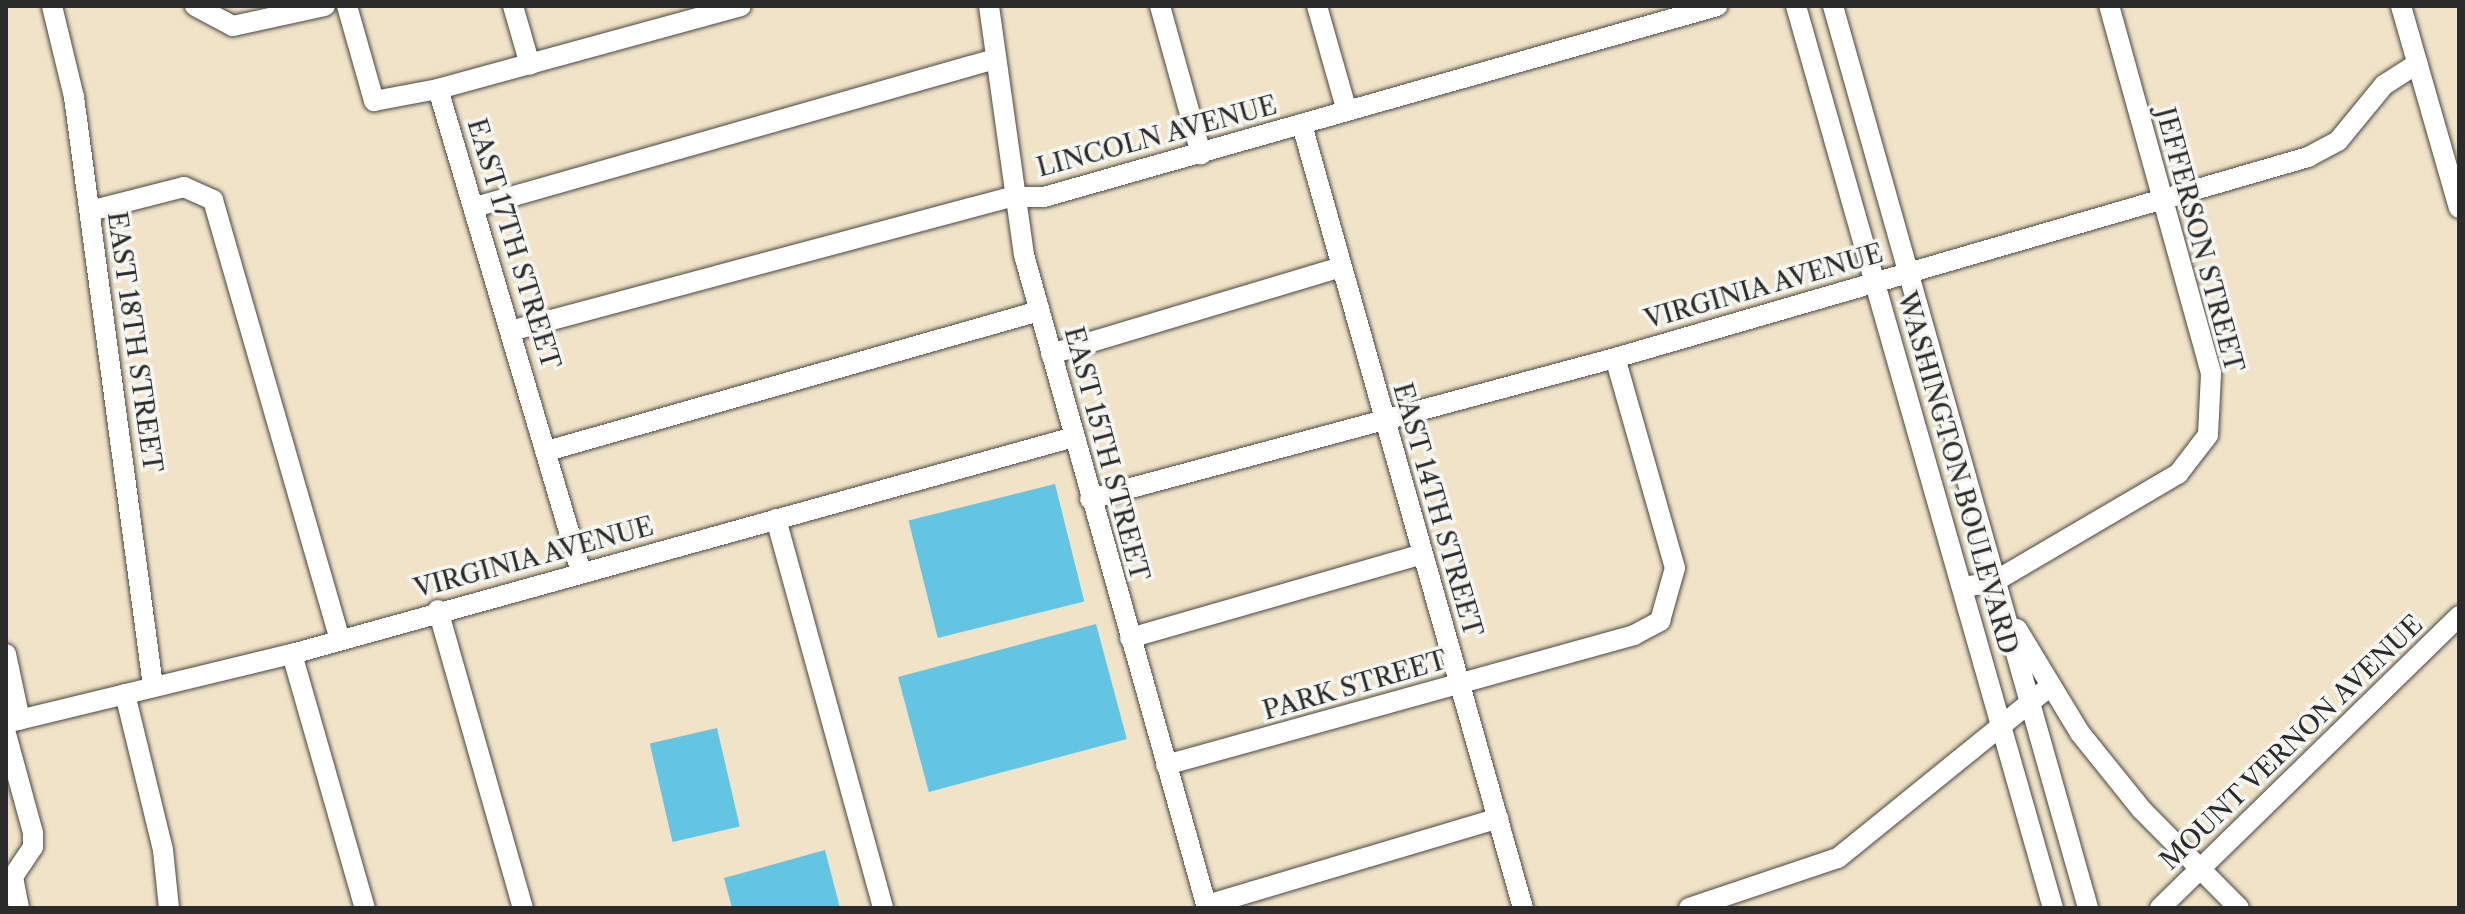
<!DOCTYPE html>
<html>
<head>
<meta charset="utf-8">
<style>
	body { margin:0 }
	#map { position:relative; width:2465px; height:914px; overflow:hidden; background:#f0e3c7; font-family:"Libre Caslon Text",serif }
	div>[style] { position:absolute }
	.water>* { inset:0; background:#63c5e1; transform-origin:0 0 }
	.roads { filter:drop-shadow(0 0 2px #494742) drop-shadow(0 0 2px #494742) }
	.minor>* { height:20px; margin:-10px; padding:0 10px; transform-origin:10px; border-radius:10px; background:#fff }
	span { translate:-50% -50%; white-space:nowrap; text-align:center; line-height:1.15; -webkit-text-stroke:7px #f6f6f2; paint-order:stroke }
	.street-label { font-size:26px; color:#2b2b2b }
	.frame { position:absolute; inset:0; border:8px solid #2b2b2b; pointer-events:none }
</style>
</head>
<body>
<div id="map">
	<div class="water">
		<div style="left:1055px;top:484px;width:121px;height:151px;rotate:76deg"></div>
		<div style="left:1096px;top:624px;width:119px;height:205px;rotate:75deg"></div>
		<div style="left:717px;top:728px;width:101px;height:69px;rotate:77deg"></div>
		<div style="clip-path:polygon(825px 850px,840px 908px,732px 908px,724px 878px)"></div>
	</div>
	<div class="roads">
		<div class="minor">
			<div style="left:52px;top:6px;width:94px;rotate:76.4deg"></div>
			<div style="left:74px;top:97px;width:594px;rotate:82.36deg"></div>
			<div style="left:195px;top:6px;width:43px;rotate:27.8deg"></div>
			<div style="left:233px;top:26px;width:94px;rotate:-12.3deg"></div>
			<div style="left:347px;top:6px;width:99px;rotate:74.1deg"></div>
			<div style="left:374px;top:101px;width:65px;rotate:-10.6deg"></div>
			<div style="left:438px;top:89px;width:504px;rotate:73.51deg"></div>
			<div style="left:513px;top:6px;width:61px;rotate:73.9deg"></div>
			<div style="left:989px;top:6px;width:251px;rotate:82deg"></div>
			<div style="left:1024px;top:255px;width:678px;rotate:74.34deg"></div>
			<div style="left:1160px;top:6px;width:154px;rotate:74.5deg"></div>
			<div style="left:1317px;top:6px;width:109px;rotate:74.1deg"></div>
			<div style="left:1796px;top:6px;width:938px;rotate:74.1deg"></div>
			<div style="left:1833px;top:6px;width:937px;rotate:74.21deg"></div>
			<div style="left:2401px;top:6px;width:210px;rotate:74deg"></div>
			<div style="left:438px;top:89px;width:314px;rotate:-15.3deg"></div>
			<div style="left:1302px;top:125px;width:814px;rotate:74.24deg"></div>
			<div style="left:475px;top:207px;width:541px;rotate:-15.89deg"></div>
			<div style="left:90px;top:211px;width:97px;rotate:-14.3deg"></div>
			<div style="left:184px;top:187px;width:32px;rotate:24deg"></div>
			<div style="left:213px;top:200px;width:458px;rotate:73.9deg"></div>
			<div style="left:514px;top:330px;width:514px;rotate:-14.98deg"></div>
			<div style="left:1011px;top:197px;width:33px"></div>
			<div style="left:1044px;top:197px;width:700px;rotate:-15.84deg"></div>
			<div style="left:1051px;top:354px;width:303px;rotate:-16.7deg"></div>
			<div style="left:547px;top:451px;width:512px;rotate:-15.88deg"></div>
			<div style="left:1090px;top:499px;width:544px;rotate:-15.03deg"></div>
			<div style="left:1615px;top:358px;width:722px;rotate:-16.17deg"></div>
			<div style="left:2308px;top:157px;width:34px;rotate:-28deg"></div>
			<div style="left:2338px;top:141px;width:72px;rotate:-50.6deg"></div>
			<div style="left:2384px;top:85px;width:40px;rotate:-32.9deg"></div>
			<div style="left:776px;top:519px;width:403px;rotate:74.6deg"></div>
			<div style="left:1962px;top:587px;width:30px;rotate:-8deg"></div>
			<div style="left:1992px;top:583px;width:216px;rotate:-30.4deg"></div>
			<div style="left:2178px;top:474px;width:49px;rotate:-52.4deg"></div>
			<div style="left:2208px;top:435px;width:62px;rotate:-87.2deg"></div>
			<div style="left:2211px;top:373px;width:381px;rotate:-105.5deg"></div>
			<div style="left:438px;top:610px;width:310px;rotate:74.1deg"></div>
			<div style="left:2017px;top:629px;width:122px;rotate:58.8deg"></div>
			<div style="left:2080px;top:733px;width:97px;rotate:51.2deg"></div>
			<div style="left:2141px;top:809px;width:139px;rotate:45.3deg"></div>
			<div style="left:1130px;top:638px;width:304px;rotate:-16deg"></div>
			<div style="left:6px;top:654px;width:67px;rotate:78deg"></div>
			<div style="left:292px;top:654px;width:264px;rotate:74deg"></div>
			<div style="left:125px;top:694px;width:161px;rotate:76.3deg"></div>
			<div style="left:163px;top:850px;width:58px;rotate:84.1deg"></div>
			<div style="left:6px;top:723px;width:294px;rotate:-13.6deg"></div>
			<div style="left:292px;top:654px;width:812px;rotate:-15.51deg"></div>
			<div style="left:6px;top:734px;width:103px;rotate:74.7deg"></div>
			<div style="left:33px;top:833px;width:14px;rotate:90deg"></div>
			<div style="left:33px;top:847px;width:36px;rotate:124deg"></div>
			<div style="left:13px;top:877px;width:32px;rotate:79deg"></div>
			<div style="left:1166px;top:765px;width:486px;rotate:-15.5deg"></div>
			<div style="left:1634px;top:635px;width:30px;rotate:-28deg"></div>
			<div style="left:1660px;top:621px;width:55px;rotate:-74.2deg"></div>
			<div style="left:1675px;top:568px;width:218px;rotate:-105.9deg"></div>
			<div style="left:1207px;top:905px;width:304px;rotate:-16.6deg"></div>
			<div style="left:1689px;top:908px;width:157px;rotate:-18.6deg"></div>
			<div style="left:1838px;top:858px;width:272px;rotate:-39deg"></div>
			<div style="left:2160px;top:908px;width:418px;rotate:-44.3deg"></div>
		</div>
	</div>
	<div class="street-label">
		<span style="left:1157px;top:137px;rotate:-15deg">LINCOLN AVENUE</span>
		<span style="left:2199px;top:240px;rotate:75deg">JEFFERSON STREET</span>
		<span style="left:513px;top:244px;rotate:73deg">EAST 17TH STREET</span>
		<span style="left:1764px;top:287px;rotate:-16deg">VIRGINIA AVENUE</span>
		<span style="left:134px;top:342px;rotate:82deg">EAST 18TH STREET</span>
		<span style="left:1106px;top:454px;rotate:75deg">EAST 15TH STREET</span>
		<span style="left:1957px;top:473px;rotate:74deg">WASHINGTON BOULEVARD</span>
		<span style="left:1437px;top:510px;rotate:74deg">EAST 14TH STREET</span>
		<span style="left:534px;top:558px;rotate:-15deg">VIRGINIA AVENUE</span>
		<span style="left:1355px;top:686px;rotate:-16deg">PARK STREET</span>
		<span style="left:2292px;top:743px;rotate:-44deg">MOUNT VERNON AVENUE</span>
	</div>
	<div class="frame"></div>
</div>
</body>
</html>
